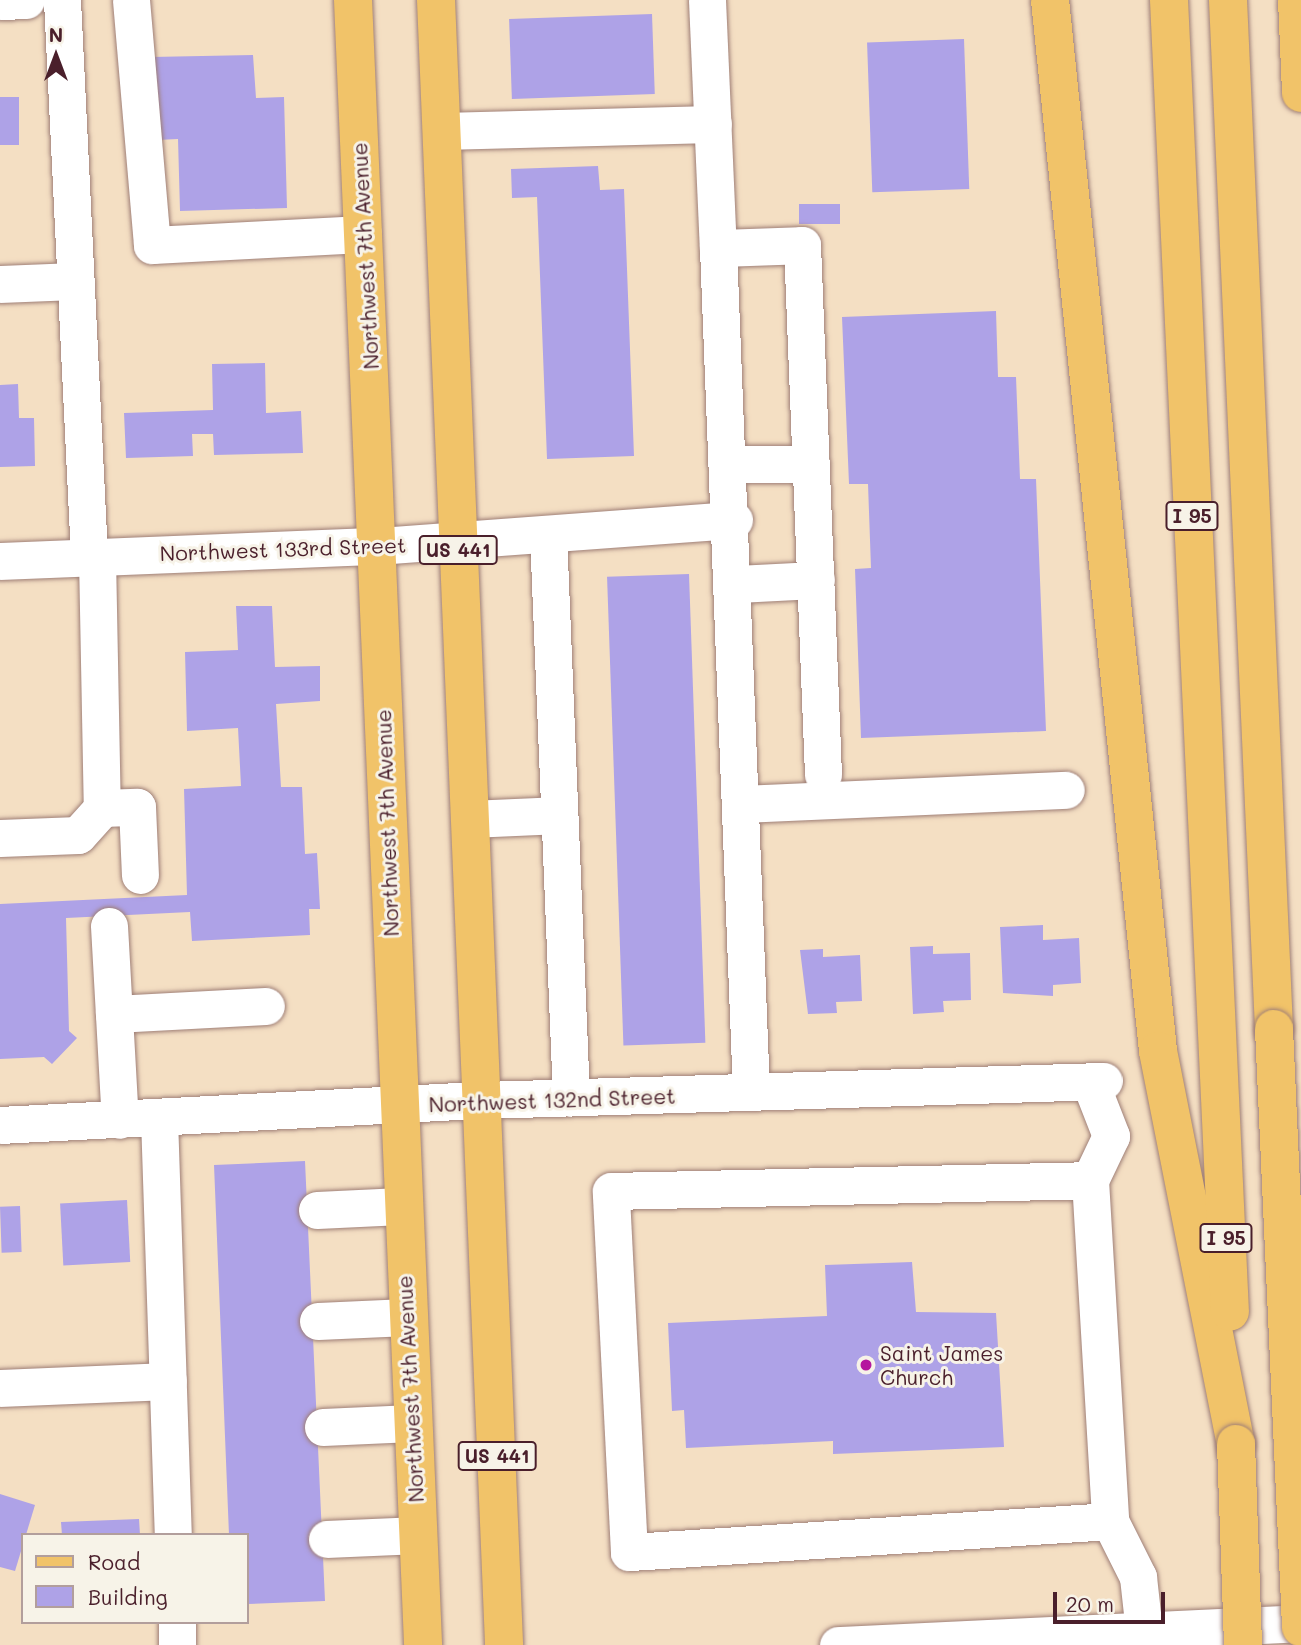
<!DOCTYPE html>
<html>
<head>
<meta charset="utf-8">
<style>
	body { margin:0 }
	#map { position:relative; width:1301px; height:1645px; overflow:hidden; background:#f4dfc3; font-family:Mali,sans-serif }
	div>[style] { position:absolute }
	.building>* { inset:0; background:#aea2e7; transform-origin:0 0 }
	.roads { filter:drop-shadow(0 0 2px #9f7f77) drop-shadow(0 0 2px #9f7f77) }
	.minor>* { height:37px; margin:-18.5px; padding:0 18.5px; transform-origin:18.5px; border-radius:18.5px; background:#fff }
	.major>* { height:38px; margin:-19px; padding:0 19px; transform-origin:19px; border-radius:19px; background:#f1c369 }
	.highway>* { height:38px; margin:-19px; padding:0 19px; transform-origin:19px; border-radius:19px; background:#f1c369 }
	.bridges { filter:drop-shadow(0 0 2px #9f7f77) drop-shadow(0 0 2px #9f7f77) }
	.highway-bridge>* { height:38px; margin:-19px; padding:0 19px; transform-origin:19px; border-radius:19px; background:#f1c369 }
	.dots>* { width:19px; height:19px; translate:-50% -50%; box-sizing:border-box; border:4px solid #f7f3e8; border-radius:50% }
	span { translate:-50% -50%; white-space:nowrap; text-align:center; line-height:1.15; -webkit-text-stroke:6px #f7f3e8; paint-order:stroke }
	.shield-label span { padding:2px 5px; background:#f7f3e8; border:2px solid; border-radius:5px; -webkit-text-stroke-width:0 }
	.shield-label { font-size:19px; color:#4a1f2b; font-weight:700 }
	.street-label { font-size:21px; color:#4a1f2b }
	.poi-label { font-size:21px; color:#4a1f2b }
	.left { translate:0 -50%; text-align:left }
	.legend { position:absolute; left:21px; top:1533px; width:228px; height:91px; box-sizing:border-box; background:#f7f3e8; border:2px solid #b29e9c; margin:0; padding:9px 12px; list-style:none; font-size:21px; color:#4a1f2b }
	.legend li { display:flex; align-items:center; gap:14px; height:35px }
	.legend b { width:35px; border:2px solid #b29e9c }
	.north { position:absolute; left:21px; top:21px; width:70px; height:70px; -webkit-text-stroke:5px #f7f3e8; paint-order:stroke; rotate:0deg; font-size:19px; font-weight:700; line-height:28px; text-align:center; color:#4a1f2b }
	.north::after { content:''; display:block; margin:auto; width:24px; height:32px; background:#4a1f2b; clip-path:polygon(50% 0,100% 100%,50% 72%,0 100%) }
	.scale { position:absolute; left:1053px; top:1592px; width:112px; height:32px; box-sizing:border-box; border:4px solid #4a1f2b; border-top:0; padding-left:9px; font-size:21px; line-height:24px; white-space:nowrap; color:#4a1f2b; -webkit-text-stroke:5px #f7f3e8; paint-order:stroke }
</style>
</head>
<body>
<div id="map">
	<div class="building">
		<div style="left:652px;top:14px;width:80px;height:143px;rotate:88deg"></div>
		<div style="left:964px;top:39px;width:150px;height:97px;rotate:88deg"></div>
		<div style="clip-path:polygon(253px 55px,256px 98px,284px 97px,287px 208px,180px 211px,178px 139px,157px 140px,151px 57px)"></div>
		<div style="left:0;top:97px;width:19px;height:48px"></div>
		<div style="clip-path:polygon(598px 166px,600px 190px,624px 189px,634px 456px,547px 459px,537px 197px,512px 198px,511px 169px)"></div>
		<div style="left:799px;top:204px;width:41px;height:20px"></div>
		<div style="clip-path:polygon(996px 311px,998px 377px,1016px 377px,1020px 479px,1036px 479px,1046px 731px,861px 738px,855px 569px,871px 568px,868px 484px,849px 484px,842px 317px)"></div>
		<div style="clip-path:polygon(265px 363px,266px 413px,301px 411px,303px 453px,214px 455px,213px 434px,192px 434px,193px 456px,126px 458px,124px 413px,213px 410px,212px 364px)"></div>
		<div style="clip-path:polygon(18px 384px,19px 418px,34px 418px,35px 466px,0 467px,0 385px)"></div>
		<div style="left:689px;top:574px;width:469px;height:82px;rotate:88deg"></div>
		<div style="clip-path:polygon(236px 606px,272px 606px,275px 667px,320px 666px,320px 701px,276px 704px,281px 787px,302px 787px,305px 854px,317px 853px,320px 909px,309px 909px,310px 935px,192px 941px,190px 912px,66px 918px,69px 1031px,77px 1038px,52px 1064px,44px 1057px,0 1059px,0 904px,187px 895px,184px 789px,241px 786px,238px 728px,187px 731px,185px 652px,238px 650px)"></div>
		<div style="clip-path:polygon(1043px 925px,1043px 940px,1079px 938px,1081px 983px,1053px 985px,1053px 996px,1003px 993px,1000px 927px)"></div>
		<div style="clip-path:polygon(933px 946px,933px 954px,970px 953px,971px 1000px,943px 1001px,944px 1012px,913px 1014px,910px 947px)"></div>
		<div style="clip-path:polygon(823px 949px,823px 957px,860px 955px,862px 1001px,836px 1002px,837px 1013px,808px 1014px,800px 950px)"></div>
		<div style="clip-path:polygon(305px 1161px,325px 1601px,247px 1604px,247px 1535px,229px 1535px,214px 1165px)"></div>
		<div style="left:127px;top:1200px;width:62px;height:67px;rotate:87deg"></div>
		<div style="left:20px;top:1206px;width:46px;height:20px;rotate:88deg"></div>
		<div style="clip-path:polygon(912px 1262px,916px 1312px,996px 1313px,1004px 1447px,833px 1454px,833px 1441px,686px 1448px,684px 1410px,672px 1411px,668px 1323px,827px 1316px,825px 1265px)"></div>
		<div style="clip-path:polygon(0 1494px,35px 1505px,15px 1571px,0 1567px)"></div>
		<div style="clip-path:polygon(139px 1519px,140px 1535px,62px 1535px,61px 1522px)"></div>
	</div>
	<div class="roads">
		<div class="minor">
			<div style="left:62px;top:0;width:558px;rotate:87.22deg"></div>
			<div style="left:131px;top:0;width:246px;rotate:85.1deg"></div>
			<div style="left:152px;top:245px;width:211px;rotate:-3deg"></div>
			<div style="left:707px;top:0;width:248px;rotate:87.5deg"></div>
			<div style="left:0;top:1px;width:26px;rotate:-2deg"></div>
			<div style="left:441px;top:131px;width:272px;rotate:-1.5deg"></div>
			<div style="left:0;top:284px;width:75px;rotate:-2.3deg"></div>
			<div style="left:731px;top:464px;width:80px"></div>
			<div style="left:548px;top:534px;width:564px;rotate:87.66deg"></div>
			<div style="left:97px;top:557px;width:251px;rotate:88.9deg"></div>
			<div style="left:102px;top:808px;width:35px;rotate:-2deg"></div>
			<div style="left:137px;top:807px;width:68px;rotate:87.5deg"></div>
			<div style="left:0;top:561px;width:378px;rotate:-2.3deg"></div>
			<div style="left:378px;top:546px;width:357px;rotate:-4.2deg"></div>
			<div style="left:736px;top:584px;width:80px;rotate:-2.9deg"></div>
			<div style="left:743px;top:804px;width:323px;rotate:-2.5deg"></div>
			<div style="left:471px;top:819px;width:88px;rotate:-2.6deg"></div>
			<div style="left:0;top:838px;width:78px;rotate:-2.2deg"></div>
			<div style="left:78px;top:835px;width:36px;rotate:-48deg"></div>
			<div style="left:109px;top:926px;width:194px;rotate:86.8deg"></div>
			<div style="left:114px;top:1014px;width:152px;rotate:-3deg"></div>
			<div style="left:1090px;top:1082px;width:58px;rotate:68.7deg"></div>
			<div style="left:1111px;top:1136px;width:49px;rotate:115.5deg"></div>
			<div style="left:1090px;top:1180px;width:342px;rotate:86.6deg"></div>
			<div style="left:1110px;top:1521px;width:482px;rotate:176.3deg"></div>
			<div style="left:629px;top:1552px;width:361px;rotate:-92.9deg"></div>
			<div style="left:611px;top:1191px;width:479px;rotate:-1.3deg"></div>
			<div style="left:751px;top:1092px;width:845px;rotate:-92.24deg"></div>
			<div style="left:718px;top:248px;width:84px;rotate:-2deg"></div>
			<div style="left:802px;top:245px;width:530px;rotate:87.73deg"></div>
			<div style="left:159px;top:1118px;width:417px;rotate:88.1deg"></div>
			<div style="left:0;top:1125px;width:485px;rotate:-3deg"></div>
			<div style="left:484px;top:1100px;width:620px;rotate:-1.76deg"></div>
			<div style="left:317px;top:1210px;width:84px;rotate:-2.7deg"></div>
			<div style="left:318px;top:1321px;width:89px;rotate:-2.6deg"></div>
			<div style="left:0;top:1388px;width:168px;rotate:-2.4deg"></div>
			<div style="left:323px;top:1427px;width:89px;rotate:-2.6deg"></div>
			<div style="left:1110px;top:1521px;width:63px;rotate:63.4deg"></div>
			<div style="left:1138px;top:1577px;width:54px;rotate:83.7deg"></div>
			<div style="left:327px;top:1539px;width:91px;rotate:-2.5deg"></div>
			<div style="left:177px;top:1622px;width:23px;rotate:90deg"></div>
			<div style="left:838px;top:1645px;width:464px;rotate:-2.7deg"></div>
		</div>
		<div class="major">
			<div style="left:353px;top:0;width:1646px;rotate:87.56deg"></div>
			<div style="left:436px;top:0;width:1646px;rotate:87.63deg"></div>
		</div>
		<div class="highway">
			<div style="left:1050px;top:0;width:1057px;rotate:84.13deg"></div>
			<div style="left:1158px;top:1051px;width:401px;rotate:78.8deg"></div>
			<div style="left:1169px;top:0;width:1313px;rotate:87.34deg"></div>
			<div style="left:1228px;top:0;width:1030px;rotate:87.44deg"></div>
			<div style="left:1297px;top:0;width:93px;rotate:87.5deg"></div>
		</div>
	</div>
	<div class="bridges">
		<div class="highway-bridge">
			<div style="left:1274px;top:1029px;width:599px;rotate:87.41deg"></div>
			<div style="left:1236px;top:1444px;width:201px;rotate:88deg"></div>
		</div>
	</div>
	<div class="dots">
		<div style="left:866px;top:1365px;background:#b5179e"></div>
	</div>
	<div class="shield-label">
		<span style="left:1192px;top:516px">I 95</span>
		<span style="left:458px;top:550px">US 441</span>
		<span style="left:1226px;top:1238px">I 95</span>
		<span style="left:497px;top:1456px">US 441</span>
	</div>
	<div class="street-label">
		<span style="left:365px;top:256px;rotate:-93deg">Northwest 7th Avenue</span>
		<span style="left:283px;top:549px;rotate:-2deg">Northwest 133rd Street</span>
		<span style="left:387px;top:823px;rotate:-92deg">Northwest 7th Avenue</span>
		<span style="left:552px;top:1100px;rotate:-2deg">Northwest 132nd Street</span>
		<span style="left:410px;top:1389px;rotate:-93deg">Northwest 7th Avenue</span>
	</div>
	<div class="poi-label">
		<span class="left" style="left:880px;top:1365px">Saint James<br>Church</span>
	</div>
	<ul class="legend">
	<li><b style="height:9px;background:#f1c369"></b>Road</li>
	<li><b style="height:19px;background:#aea2e7"></b>Building</li>
	</ul>
	<div class="north">N</div>
	<div class="scale">20 m</div>
</div>
</body>
</html>
